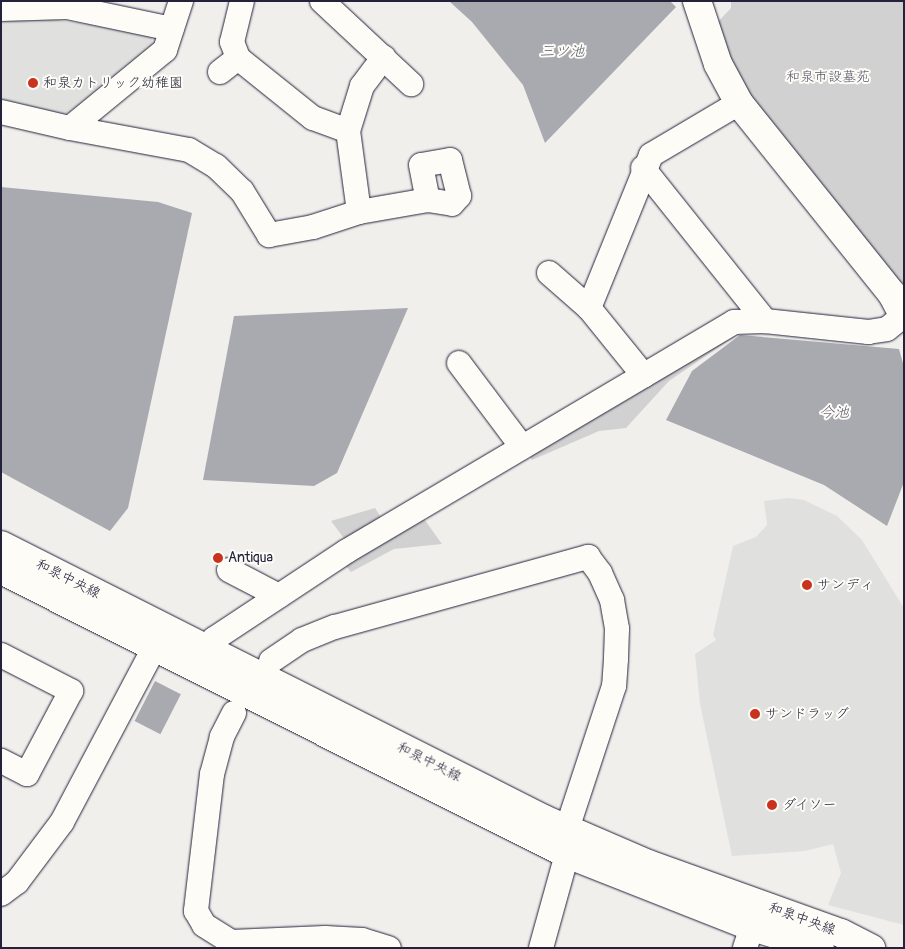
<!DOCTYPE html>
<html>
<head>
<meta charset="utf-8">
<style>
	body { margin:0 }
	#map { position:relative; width:905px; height:949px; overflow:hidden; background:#f0efec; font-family:Pangolin,"Klee One",sans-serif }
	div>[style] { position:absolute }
	.built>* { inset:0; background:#e0e0df }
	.green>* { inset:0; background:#d2d1d1 }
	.water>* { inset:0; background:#a9a9b0; transform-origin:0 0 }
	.roads { filter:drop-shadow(0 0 1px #22223b) drop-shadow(0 0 1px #22223b) }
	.minor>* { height:24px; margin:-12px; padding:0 12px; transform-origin:12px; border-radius:12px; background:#fdfcf7 }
	.tertiary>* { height:28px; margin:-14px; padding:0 14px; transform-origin:14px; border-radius:14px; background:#fdfcf7 }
	.dots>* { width:14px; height:14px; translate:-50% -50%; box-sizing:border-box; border:2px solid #fdfcf7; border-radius:50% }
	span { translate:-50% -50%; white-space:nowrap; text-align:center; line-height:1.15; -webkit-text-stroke:4px #fdfcf7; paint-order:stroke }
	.park-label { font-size:14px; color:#575768 }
	.poi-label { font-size:14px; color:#22223b }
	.left { translate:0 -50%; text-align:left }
	.street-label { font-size:14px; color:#22223b }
	.water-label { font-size:15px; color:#58586a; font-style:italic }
	.frame { position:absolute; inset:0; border:2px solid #22223b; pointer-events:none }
</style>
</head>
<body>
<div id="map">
	<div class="built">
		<div style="clip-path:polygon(42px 18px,152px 33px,152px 45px,70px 112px,54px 116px,1px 102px,1px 20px)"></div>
		<div style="clip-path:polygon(789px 498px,804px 500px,837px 516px,862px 540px,904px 608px,904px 925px,828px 905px,841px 873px,833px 844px,805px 851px,732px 856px,700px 704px,695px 654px,716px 640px,713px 635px,733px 546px,756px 537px,767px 525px,764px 501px)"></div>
	</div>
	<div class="green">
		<div style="clip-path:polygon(731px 1px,904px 1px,904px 284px,898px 282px,743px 92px,717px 23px,731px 8px)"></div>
		<div style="clip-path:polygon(734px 331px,735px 336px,669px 381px,626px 428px,599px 431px,532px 460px,528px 453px)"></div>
		<div style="clip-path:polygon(375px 508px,382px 519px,346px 541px,331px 521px)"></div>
		<div style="clip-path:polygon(422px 516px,442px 544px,394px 549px,351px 572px,344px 564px)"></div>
	</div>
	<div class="water">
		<div style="clip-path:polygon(449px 1px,670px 1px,676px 7px,545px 143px,523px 85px,472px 22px)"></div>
		<div style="clip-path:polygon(1px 187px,158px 202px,192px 213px,128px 508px,110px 531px,1px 472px)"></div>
		<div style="clip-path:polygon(408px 308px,337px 473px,314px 486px,203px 480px,234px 316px)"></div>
		<div style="clip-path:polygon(740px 335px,899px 349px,904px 367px,904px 482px,887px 526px,824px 485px,666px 420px,692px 371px)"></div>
		<div style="left:155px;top:681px;width:29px;height:45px;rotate:27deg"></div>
	</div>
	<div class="roads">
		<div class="minor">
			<div style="left:242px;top:1px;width:42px;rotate:103.7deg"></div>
			<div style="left:232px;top:42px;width:17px;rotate:69deg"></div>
			<div style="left:238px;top:58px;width:96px;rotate:38.7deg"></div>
			<div style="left:313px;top:118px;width:37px;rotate:20deg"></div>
			<div style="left:322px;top:1px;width:122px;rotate:43deg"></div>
			<div style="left:1px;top:9px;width:66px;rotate:-1.7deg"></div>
			<div style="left:67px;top:7px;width:107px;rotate:11.8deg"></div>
			<div style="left:220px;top:72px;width:23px;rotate:-38deg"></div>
			<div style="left:1px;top:112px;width:71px;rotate:13.1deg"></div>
			<div style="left:70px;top:128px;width:123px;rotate:-39.4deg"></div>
			<div style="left:165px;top:50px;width:52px;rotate:-71.9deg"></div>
			<div style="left:70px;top:128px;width:121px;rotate:10.5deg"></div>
			<div style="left:189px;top:150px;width:31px;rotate:31deg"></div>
			<div style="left:216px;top:166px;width:36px;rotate:44deg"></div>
			<div style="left:242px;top:191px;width:52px;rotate:58.5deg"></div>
			<div style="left:269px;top:235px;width:45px;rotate:-10.3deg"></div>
			<div style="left:313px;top:227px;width:48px;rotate:-18.1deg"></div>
			<div style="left:359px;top:212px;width:70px;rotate:-9.9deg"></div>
			<div style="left:428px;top:200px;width:24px;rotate:9deg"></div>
			<div style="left:452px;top:204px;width:11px;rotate:-49deg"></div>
			<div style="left:459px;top:196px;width:37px;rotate:-104deg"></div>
			<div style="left:450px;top:160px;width:29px;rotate:170deg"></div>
			<div style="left:421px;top:165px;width:36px;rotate:79deg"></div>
			<div style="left:643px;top:168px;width:196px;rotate:51.4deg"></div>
			<div style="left:359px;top:212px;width:82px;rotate:-97.7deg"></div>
			<div style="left:348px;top:131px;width:47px;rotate:-72.7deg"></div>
			<div style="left:362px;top:86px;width:36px;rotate:-53deg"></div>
			<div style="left:549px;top:273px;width:53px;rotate:41.2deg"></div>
			<div style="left:589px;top:308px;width:87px;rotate:51deg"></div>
			<div style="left:589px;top:308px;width:165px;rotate:-67.9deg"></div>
			<div style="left:651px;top:155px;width:102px;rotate:-30.6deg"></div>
			<div style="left:459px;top:363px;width:105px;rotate:53.1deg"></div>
			<div style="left:229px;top:570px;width:56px;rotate:27.5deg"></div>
			<div style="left:206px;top:649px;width:13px;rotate:-51deg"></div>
			<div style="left:214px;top:639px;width:159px;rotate:-33.5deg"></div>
			<div style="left:347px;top:551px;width:450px;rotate:-30.6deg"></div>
			<div style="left:734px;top:322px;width:31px;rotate:-2deg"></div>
			<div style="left:765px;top:321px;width:104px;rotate:6.1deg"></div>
			<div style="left:868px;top:332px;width:19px;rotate:-9deg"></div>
			<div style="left:887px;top:329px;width:22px;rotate:-39deg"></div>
			<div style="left:1px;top:655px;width:79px;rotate:27.2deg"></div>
			<div style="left:71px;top:691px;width:94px;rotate:117.9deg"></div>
			<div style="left:27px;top:774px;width:29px;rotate:-153deg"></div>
			<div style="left:271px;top:661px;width:37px;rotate:-34deg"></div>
			<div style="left:302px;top:640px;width:35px;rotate:-22deg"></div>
			<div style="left:335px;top:627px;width:263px;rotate:-15.5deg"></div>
			<div style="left:588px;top:557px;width:20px;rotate:53deg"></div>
			<div style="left:600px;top:573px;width:30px;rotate:66deg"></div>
			<div style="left:612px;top:600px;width:29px;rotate:80deg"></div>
			<div style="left:617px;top:629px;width:30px;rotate:92deg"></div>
			<div style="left:616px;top:659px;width:27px;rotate:94deg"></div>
			<div style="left:614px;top:686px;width:151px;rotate:108.2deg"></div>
			<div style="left:234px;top:713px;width:27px;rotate:117deg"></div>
			<div style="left:222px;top:737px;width:38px;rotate:105deg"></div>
			<div style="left:212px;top:774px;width:138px;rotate:96.7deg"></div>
			<div style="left:196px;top:911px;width:16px;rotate:60deg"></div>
			<div style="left:204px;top:925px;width:32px;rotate:32deg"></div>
			<div style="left:231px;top:942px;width:94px;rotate:-2.4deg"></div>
			<div style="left:325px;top:938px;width:37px;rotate:3deg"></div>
			<div style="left:362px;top:940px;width:28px;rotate:17deg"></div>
			<div style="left:1px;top:894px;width:20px;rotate:-37deg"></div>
			<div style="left:17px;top:882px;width:75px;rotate:-53.1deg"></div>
			<div style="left:62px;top:822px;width:197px;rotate:-62.1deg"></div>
			<div style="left:541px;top:948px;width:98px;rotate:-74.5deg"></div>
			<div style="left:745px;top:948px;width:22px;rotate:-72deg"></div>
		</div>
		<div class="tertiary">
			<div style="left:697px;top:1px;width:66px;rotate:71.6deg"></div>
			<div style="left:718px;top:64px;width:44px;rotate:61.7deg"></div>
			<div style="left:739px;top:103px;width:245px;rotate:51.3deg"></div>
			<div style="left:892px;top:294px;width:26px;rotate:62deg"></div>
			<div style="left:1px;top:545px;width:608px;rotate:26.78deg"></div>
			<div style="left:544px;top:819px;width:113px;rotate:23.4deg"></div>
			<div style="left:648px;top:864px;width:205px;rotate:19.7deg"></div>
			<div style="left:841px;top:933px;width:34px;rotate:27deg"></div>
			<div style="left:1px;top:570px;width:633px;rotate:26.65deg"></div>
			<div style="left:567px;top:854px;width:199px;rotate:21.5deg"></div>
			<div style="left:752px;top:927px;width:71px;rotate:17.2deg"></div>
		</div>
	</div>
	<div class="dots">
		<div style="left:33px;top:83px;background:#c8321e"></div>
		<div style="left:218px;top:558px;background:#c8321e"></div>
		<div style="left:807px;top:585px;background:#c8321e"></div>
		<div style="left:755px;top:714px;background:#c8321e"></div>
		<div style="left:772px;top:805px;background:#c8321e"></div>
	</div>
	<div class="park-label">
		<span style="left:828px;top:77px">和泉市設墓苑</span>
	</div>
	<div class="poi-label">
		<span class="left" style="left:43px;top:83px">和泉カトリック幼稚園</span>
		<span class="left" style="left:228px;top:558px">Antiqua</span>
		<span class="left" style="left:817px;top:585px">サンディ</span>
		<span class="left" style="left:765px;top:714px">サンドラッグ</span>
		<span class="left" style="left:782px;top:805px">ダイソー</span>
	</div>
	<div class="street-label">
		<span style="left:68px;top:579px;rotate:27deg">和泉中央線</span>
		<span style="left:429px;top:762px;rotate:27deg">和泉中央線</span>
		<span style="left:802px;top:919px;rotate:20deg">和泉中央線</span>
	</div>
	<div class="water-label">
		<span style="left:562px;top:52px">三ツ池</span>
		<span style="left:834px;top:413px">今池</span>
	</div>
	<div class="frame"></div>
</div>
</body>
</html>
